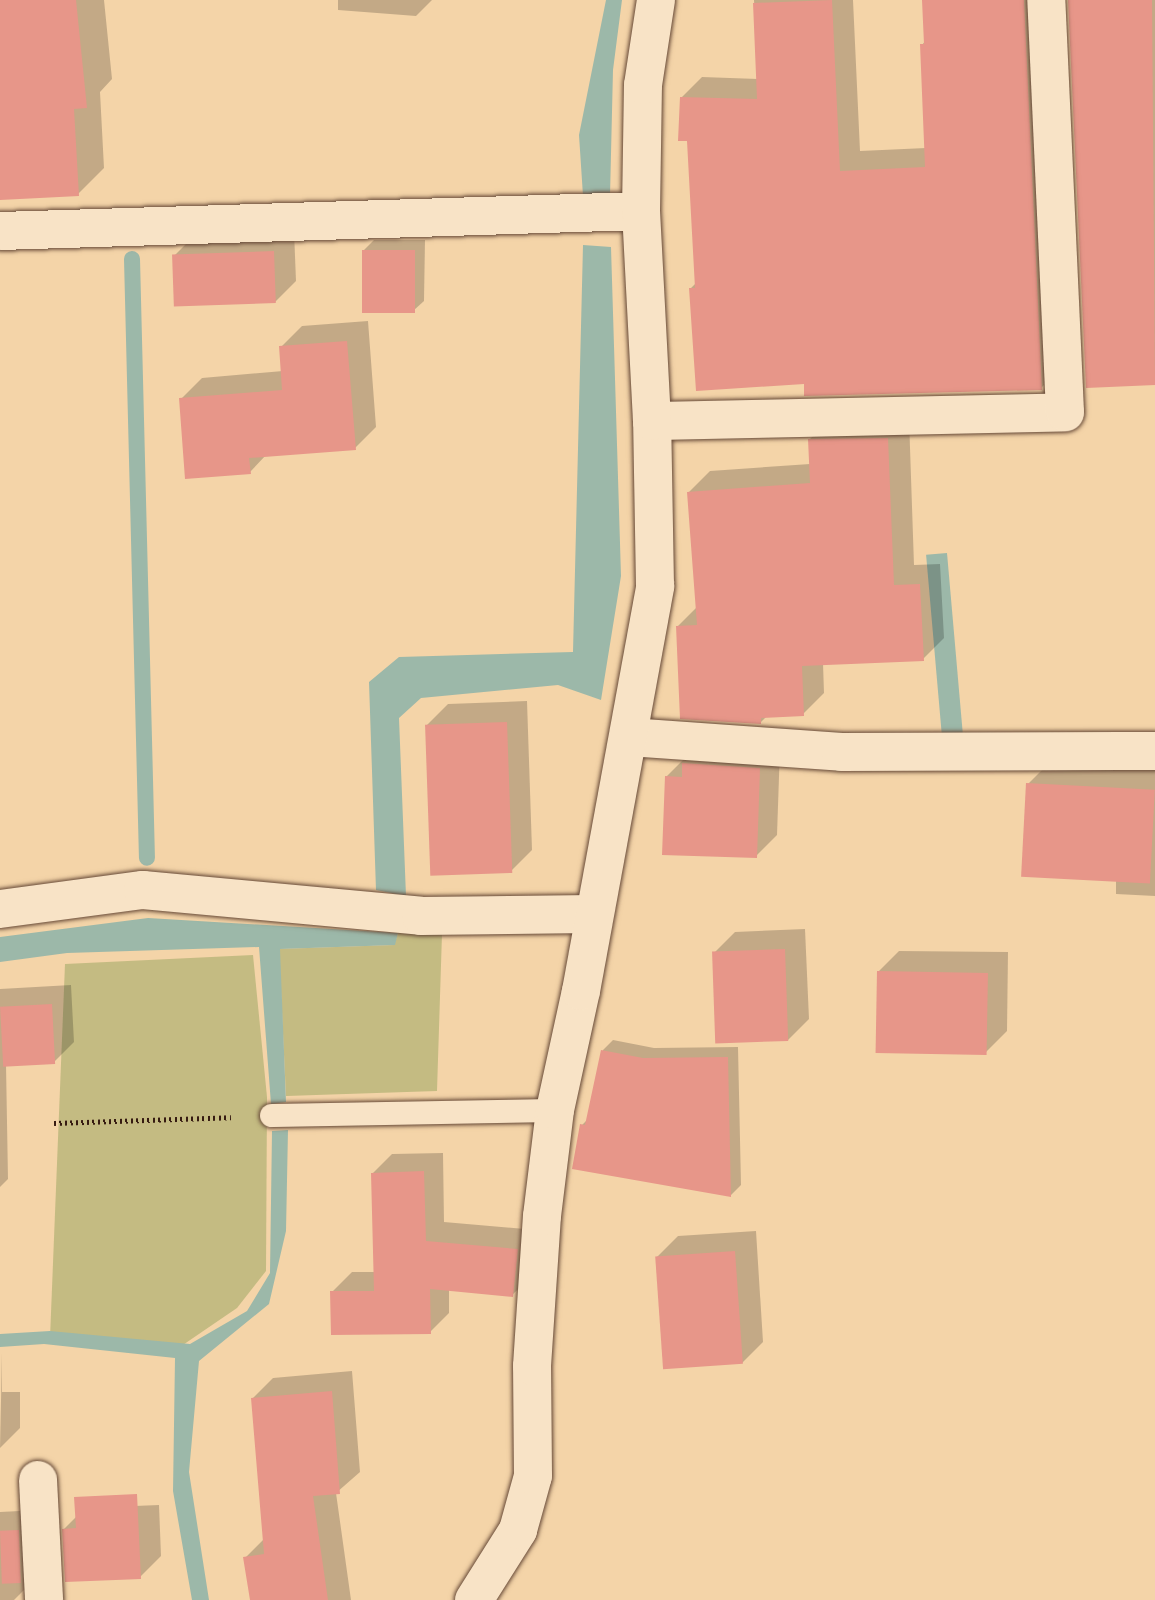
<!DOCTYPE html>
<html>
<head>
<meta charset="utf-8">
<style>
	body { margin:0 }
	#map { position:relative; width:1155px; height:1600px; overflow:hidden; background:#f4d4a8; font-family:"IM FELL French Canon",serif }
	div>[style] { position:absolute }
	.green>* { inset:0; background:#c4bb82 }
	.water>* { inset:0; background:#9cb8a9; transform-origin:0 0 }
	.shadow>* { inset:0; background:#0003 }
	.stream>* { height:16px; margin:-8px; padding:0 8px; transform-origin:8px; border-radius:8px; background:#9cb8a9 }
	.building>* { inset:0; background:#e79689; transform-origin:0 0 }
	.path>* { height:4.5px; margin-top:-2.25px; transform-origin:0; background:repeating-linear-gradient(90deg,#361b11 0 2px,transparent 0 5.5px) }
	.roads { filter:drop-shadow(0 0 2px #664937) drop-shadow(0 0 2px #664937) }
	.lane>* { height:23px; margin:-11.5px; padding:0 11.5px; transform-origin:11.5px; border-radius:11.5px; background:#f8e3c6 }
	.street>* { height:38px; margin:-19px; padding:0 19px; transform-origin:19px; border-radius:19px; background:#f8e3c6 }
	span { translate:-50% -50%; white-space:nowrap; text-align:center; line-height:1.15; -webkit-text-stroke:5px #f8e3c6; paint-order:stroke }
</style>
</head>
<body>
<div id="map">
	<div class="green">
		<div style="clip-path:polygon(398px 933px,442px 934px,437px 1091px,286px 1096px,279px 949px,394px 945px)"></div>
		<div style="clip-path:polygon(253px 955px,267px 1097px,266px 1271px,237px 1308px,174px 1351px,50px 1338px,65px 964px)"></div>
	</div>
	<div class="water">
		<div style="clip-path:polygon(606px 0,622px 0,613px 70px,610px 196px,583px 196px,579px 135px)"></div>
		<div style="clip-path:polygon(583px 245px,611px 247px,621px 576px,601px 700px,558px 685px,421px 698px,399px 718px,406px 896px,376px 890px,369px 682px,399px 657px,573px 652px)"></div>
		<div style="left:947px;top:553px;width:183px;height:21px;rotate:85deg"></div>
		<div style="clip-path:polygon(148px 918px,398px 933px,395px 945px,280px 949px,286px 1102px,271px 1104px,259px 947px,67px 953px,0 962px,0 937px)"></div>
		<div style="clip-path:polygon(288px 1130px,286px 1231px,269px 1304px,199px 1361px,189px 1472px,209px 1600px,192px 1600px,173px 1491px,175px 1358px,44px 1344px,0 1347px,0 1334px,50px 1331px,190px 1344px,247px 1311px,270px 1273px,272px 1131px)"></div>
	</div>
	<div class="shadow">
		<div style="clip-path:polygon(0 0,104px 0,112px 79px,100px 92px,104px 168px,78px 194px)"></div>
		<div style="clip-path:polygon(338px 0,432px 0,416px 16px,338px 10px)"></div>
		<div style="clip-path:polygon(754px 0,853px 0,860px 151px,926px 148px,922px 45px,926px 40px,923px 0,1045px 0,1062px 367px,1041px 388px,805px 382px,690px 289px,696px 283px,689px 139px,681px 98px,702px 77px,758px 79px)"></div>
		<div style="clip-path:polygon(1070px 0,1155px 0,1155px 383px,1087px 386px)"></div>
		<div style="clip-path:polygon(294px 231px,296px 281px,275px 302px,174px 256px,195px 235px)"></div>
		<div style="clip-path:polygon(374px 240px,425px 240px,424px 301px,413px 311px,364px 250px)"></div>
		<div style="clip-path:polygon(368px 321px,376px 427px,355px 448px,267px 454px,250px 472px,181px 399px,202px 378px,283px 371px,281px 347px,302px 326px)"></div>
		<div style="clip-path:polygon(909px 418px,914px 565px,940px 564px,944px 638px,923px 659px,823px 663px,824px 693px,803px 714px,767px 716px,760px 723px,678px 626px,697px 607px,689px 492px,710px 471px,810px 464px,809px 440px,830px 419px)"></div>
		<div style="clip-path:polygon(527px 701px,532px 850px,511px 871px,427px 725px,448px 704px)"></div>
		<div style="clip-path:polygon(780px 748px,777px 835px,756px 856px,666px 777px,687px 756px)"></div>
		<div style="clip-path:polygon(1049px 763px,1155px 768px,1155px 896px,1116px 894px,1116px 880px,1028px 784px)"></div>
		<div style="clip-path:polygon(805px 929px,809px 1019px,788px 1040px,714px 953px,735px 932px)"></div>
		<div style="clip-path:polygon(899px 951px,1008px 952px,1007px 1031px,986px 1052px,878px 972px)"></div>
		<div style="clip-path:polygon(71px 985px,74px 1042px,54px 1062px,6px 1064px,8px 1179px,0 1187px,0 989px)"></div>
		<div style="clip-path:polygon(613px 1040px,654px 1048px,738px 1047px,741px 1185px,731px 1195px,582px 1125px,589px 1118px,603px 1050px)"></div>
		<div style="clip-path:polygon(443px 1153px,444px 1222px,536px 1230px,532px 1276px,512px 1295px,449px 1289px,449px 1313px,430px 1332px,332px 1292px,352px 1272px,375px 1272px,373px 1173px,392px 1154px)"></div>
		<div style="clip-path:polygon(756px 1231px,763px 1342px,742px 1363px,657px 1257px,678px 1236px)"></div>
		<div style="clip-path:polygon(2px 1352px,2px 1392px,20px 1392px,20px 1428px,0 1448px)"></div>
		<div style="clip-path:polygon(352px 1371px,360px 1472px,336px 1493px,351px 1600px,251px 1600px,245px 1558px,265px 1538px,252px 1399px,273px 1378px)"></div>
		<div style="clip-path:polygon(159px 1505px,161px 1556px,140px 1577px,64px 1529px,85px 1508px)"></div>
		<div style="clip-path:polygon(39px 1510px,29px 1585px,14px 1600px,0 1600px,0 1512px)"></div>
	</div>
	<div class="stream">
		<div style="left:132px;top:259px;width:599px;rotate:88.57deg"></div>
	</div>
	<div class="building">
		<div style="clip-path:polygon(0 0,76px 0,87px 108px,74px 109px,79px 196px,0 200px)"></div>
		<div style="clip-path:polygon(832px 0,840px 171px,925px 167px,920px 44px,924px 44px,922px 0,1024px 0,1042px 390px,804px 396px,804px 384px,696px 391px,689px 288px,695px 288px,687px 141px,678px 141px,680px 97px,757px 99px,753px 3px)"></div>
		<div style="clip-path:polygon(1068px 0,1152px 0,1155px 385px,1086px 388px)"></div>
		<div style="left:362px;top:250px;width:53px;height:63px"></div>
		<div style="left:274px;top:251px;width:52px;height:102px;rotate:88deg"></div>
		<div style="clip-path:polygon(347px 341px,356px 450px,249px 458px,251px 474px,185px 479px,179px 398px,282px 390px,279px 346px)"></div>
		<div style="clip-path:polygon(888px 438px,894px 585px,920px 584px,924px 661px,802px 666px,804px 716px,761px 718px,761px 724px,680px 719px,676px 626px,697px 625px,687px 492px,810px 483px,808px 439px)"></div>
		<div style="left:507px;top:722px;width:151px;height:82px;rotate:88deg"></div>
		<div style="clip-path:polygon(682px 763px,760px 768px,757px 858px,662px 855px,665px 776px,682px 777px)"></div>
		<div style="left:1026px;top:783px;width:129px;height:94px;rotate:3deg"></div>
		<div style="left:785px;top:949px;width:92px;height:73px;rotate:88deg"></div>
		<div style="left:877px;top:971px;width:111px;height:82px;rotate:1deg"></div>
		<div style="left:52px;top:1004px;width:60px;height:52px;rotate:87deg"></div>
		<div style="clip-path:polygon(601px 1050px,643px 1058px,728px 1057px,731px 1197px,572px 1169px,580px 1124px,585px 1125px)"></div>
		<div style="clip-path:polygon(424px 1171px,426px 1241px,518px 1249px,513px 1297px,430px 1289px,431px 1334px,331px 1335px,330px 1291px,374px 1291px,371px 1173px)"></div>
		<div style="left:735px;top:1251px;width:113px;height:80px;rotate:86deg"></div>
		<div style="clip-path:polygon(332px 1391px,340px 1494px,313px 1496px,328px 1600px,250px 1600px,243px 1557px,264px 1554px,251px 1398px)"></div>
		<div style="clip-path:polygon(137px 1494px,141px 1579px,65px 1582px,62px 1529px,76px 1528px,74px 1497px)"></div>
		<div style="left:19px;top:1530px;width:53px;height:19px;rotate:88deg"></div>
	</div>
	<div class="path">
		<div style="left:54px;top:1123px;width:177px;rotate:-1.9deg"></div>
	</div>
	<div class="roads">
		<div class="lane">
			<div style="left:271px;top:1115px;width:284px;rotate:-1deg"></div>
		</div>
		<div class="street">
			<div style="left:0;top:231px;width:641px;rotate:-1.79deg"></div>
			<div style="left:652px;top:421px;width:413px;rotate:-1.2deg"></div>
			<div style="left:1065px;top:412px;width:412px;rotate:-92.6deg"></div>
			<div style="left:629px;top:737px;width:213px;rotate:4deg"></div>
			<div style="left:841px;top:752px;width:314px;rotate:-0.2deg"></div>
			<div style="left:0;top:909px;width:144px;rotate:-7.6deg"></div>
			<div style="left:143px;top:890px;width:279px;rotate:5.3deg"></div>
			<div style="left:421px;top:916px;width:172px;rotate:-0.7deg"></div>
			<div style="left:38px;top:1480px;width:120px;rotate:87.1deg"></div>
			<div style="left:474px;top:1600px;width:83px;rotate:-57.8deg"></div>
			<div style="left:518px;top:1530px;width:56px;rotate:-74.5deg"></div>
			<div style="left:533px;top:1476px;width:110px;rotate:-90.5deg"></div>
			<div style="left:532px;top:1366px;width:150px;rotate:-86.2deg"></div>
			<div style="left:542px;top:1216px;width:107px;rotate:-83deg"></div>
			<div style="left:555px;top:1110px;width:122px;rotate:-77.7deg"></div>
			<div style="left:581px;top:991px;width:412px;rotate:-79.6deg"></div>
			<div style="left:655px;top:586px;width:165px;rotate:-91deg"></div>
			<div style="left:652px;top:421px;width:210px;rotate:-93deg"></div>
			<div style="left:641px;top:211px;width:126px;rotate:-89.1deg"></div>
			<div style="left:643px;top:85px;width:86px;rotate:-81.3deg"></div>
		</div>
	</div>
</div>
</body>
</html>
